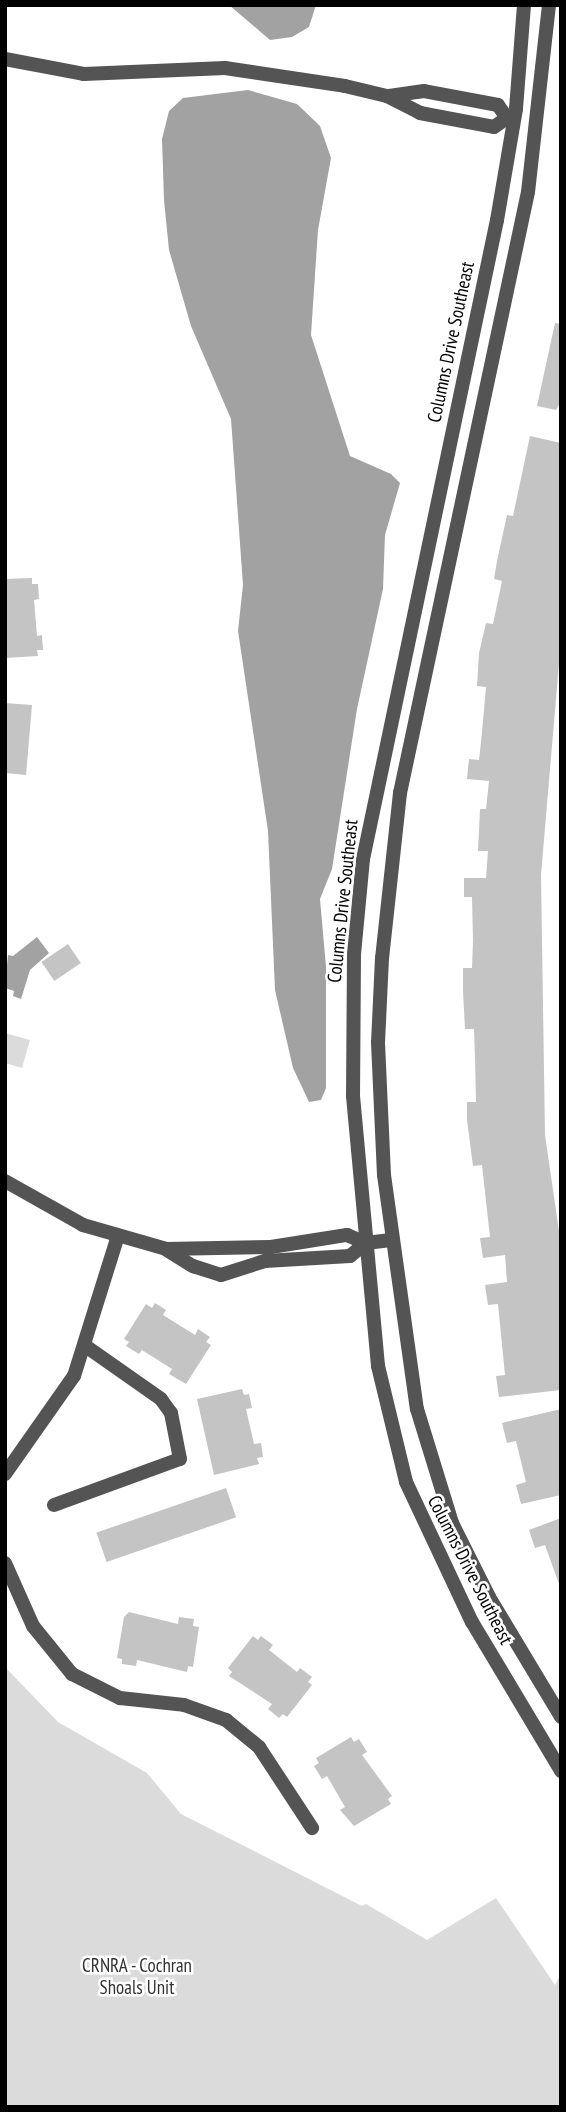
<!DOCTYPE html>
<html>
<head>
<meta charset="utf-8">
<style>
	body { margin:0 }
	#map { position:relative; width:566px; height:2112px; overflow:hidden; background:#fff; font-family:"PT Sans Narrow",sans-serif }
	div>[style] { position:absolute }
	.green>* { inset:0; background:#dbdbdb }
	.water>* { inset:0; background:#a2a2a2 }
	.building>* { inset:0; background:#c4c4c4; transform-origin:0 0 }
	.minor>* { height:14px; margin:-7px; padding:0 7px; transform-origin:7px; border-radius:7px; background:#545454 }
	span { translate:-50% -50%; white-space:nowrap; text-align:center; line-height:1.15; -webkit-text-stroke:5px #fff; paint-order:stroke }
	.street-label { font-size:19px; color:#000 }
	.park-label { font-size:19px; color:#323232 }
	.frame { position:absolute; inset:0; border:7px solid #000; pointer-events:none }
</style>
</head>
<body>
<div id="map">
	<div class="green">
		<div style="clip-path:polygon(5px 1033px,30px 1040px,22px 1068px,5px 1063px)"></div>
		<div style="clip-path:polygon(5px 1667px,58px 1722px,147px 1773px,181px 1814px,362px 1906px,366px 1904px,427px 1940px,496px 1898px,555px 1985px,561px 1974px,561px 2107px,5px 2107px)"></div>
	</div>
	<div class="water">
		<div style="clip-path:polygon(229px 5px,316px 5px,309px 27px,292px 37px,270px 40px)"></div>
		<div style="clip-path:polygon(248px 90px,297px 104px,320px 126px,331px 158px,318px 230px,311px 335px,350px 456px,391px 474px,400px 483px,385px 535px,383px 589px,357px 709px,332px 869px,320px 899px,326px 967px,326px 1088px,321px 1100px,309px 1102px,293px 1068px,275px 990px,268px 831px,238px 631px,243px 585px,231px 419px,191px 326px,169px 250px,164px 200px,162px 139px,169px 111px,183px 98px)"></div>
		<div style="clip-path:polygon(37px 937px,49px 953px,30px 970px,21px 999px,13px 996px,14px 991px,5px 988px,8px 955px,13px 956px)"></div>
	</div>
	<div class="building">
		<div style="clip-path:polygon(555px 323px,561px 324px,561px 401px,556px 410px,537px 406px)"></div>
		<div style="clip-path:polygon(530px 436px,561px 443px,561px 640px,541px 875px,545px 1135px,561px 1245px,561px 1390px,499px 1397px,496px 1376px,505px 1375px,498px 1304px,488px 1305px,485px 1285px,507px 1282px,505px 1255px,483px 1258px,480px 1238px,490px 1237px,482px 1165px,473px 1166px,467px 1120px,467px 1102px,476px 1102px,475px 1058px,474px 1029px,465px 1029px,463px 991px,463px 968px,472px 968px,473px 941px,472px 897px,464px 897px,464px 878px,486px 878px,488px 851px,478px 851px,480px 809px,486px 809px,489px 781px,467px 779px,469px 759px,479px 760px,482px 732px,486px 687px,477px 686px,479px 653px,486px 623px,493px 624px,502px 581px,494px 579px,497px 561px,507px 515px,513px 516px)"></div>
		<div style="clip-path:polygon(32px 578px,32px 584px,38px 584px,39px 599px,34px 600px,37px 636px,42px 635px,43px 650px,37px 650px,38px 656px,5px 658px,5px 579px)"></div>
		<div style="clip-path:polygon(5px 703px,32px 705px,26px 775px,5px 773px)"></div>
		<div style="left:68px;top:944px;width:23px;height:32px;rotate:56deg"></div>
		<div style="clip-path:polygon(155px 1303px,166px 1310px,163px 1315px,195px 1335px,198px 1329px,210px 1337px,206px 1342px,211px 1345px,186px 1384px,169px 1374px,172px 1369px,142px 1350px,139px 1354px,126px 1346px,129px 1342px,124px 1339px,146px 1304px,152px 1308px)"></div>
		<div style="clip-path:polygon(242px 1389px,244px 1395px,249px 1394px,252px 1408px,246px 1409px,254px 1444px,261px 1443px,263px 1457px,257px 1458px,259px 1464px,214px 1475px,197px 1399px)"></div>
		<div style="clip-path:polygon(561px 1409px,561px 1495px,521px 1504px,516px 1485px,526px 1482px,516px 1441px,507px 1443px,502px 1423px)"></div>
		<div style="left:226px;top:1488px;width:31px;height:137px;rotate:71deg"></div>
		<div style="clip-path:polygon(561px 1518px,561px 1584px,559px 1584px,545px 1545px,535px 1548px,529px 1530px)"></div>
		<div style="clip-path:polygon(129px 1612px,178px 1624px,179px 1617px,194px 1619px,193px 1626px,199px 1627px,193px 1667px,188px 1666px,187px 1672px,137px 1660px,136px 1666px,122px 1664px,122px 1659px,117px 1658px,124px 1617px)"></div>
		<div style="clip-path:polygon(253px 1636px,258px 1640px,261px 1636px,273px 1645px,269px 1650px,297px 1672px,300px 1668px,312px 1677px,308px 1682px,312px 1685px,287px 1717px,283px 1714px,279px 1718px,268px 1709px,272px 1704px,229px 1676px,232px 1672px,228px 1668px)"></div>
		<div style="clip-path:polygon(351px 1737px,354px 1742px,359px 1739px,367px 1752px,362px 1755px,392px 1796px,388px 1799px,391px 1804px,354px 1826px,340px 1810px,345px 1807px,327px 1776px,322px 1779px,314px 1766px,319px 1763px,316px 1758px)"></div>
	</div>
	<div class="minor">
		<div style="left:524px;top:5px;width:104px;rotate:94.4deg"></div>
		<div style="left:516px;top:109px;width:113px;rotate:99.7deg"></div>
		<div style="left:497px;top:220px;width:653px;rotate:101.84deg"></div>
		<div style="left:363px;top:859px;width:95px;rotate:95.4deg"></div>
		<div style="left:354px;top:954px;width:142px;rotate:90.4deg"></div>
		<div style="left:353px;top:1096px;width:271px;rotate:84.7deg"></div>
		<div style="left:378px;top:1366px;width:119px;rotate:76.4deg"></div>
		<div style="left:406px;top:1482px;width:155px;rotate:64.8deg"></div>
		<div style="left:472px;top:1622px;width:174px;rotate:59.1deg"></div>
		<div style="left:549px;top:5px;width:188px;rotate:96.4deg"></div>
		<div style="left:528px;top:192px;width:614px;rotate:102.02deg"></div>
		<div style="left:400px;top:793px;width:166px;rotate:96.2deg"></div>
		<div style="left:382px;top:958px;width:85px;rotate:92.7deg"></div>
		<div style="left:378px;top:1043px;width:132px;rotate:87.4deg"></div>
		<div style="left:384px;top:1175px;width:236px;rotate:82deg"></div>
		<div style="left:417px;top:1409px;width:119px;rotate:72.9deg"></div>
		<div style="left:452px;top:1523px;width:83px;rotate:63.4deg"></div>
		<div style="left:489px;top:1597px;width:140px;rotate:59deg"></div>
		<div style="left:5px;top:59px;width:80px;rotate:10.8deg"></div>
		<div style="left:84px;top:74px;width:141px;rotate:-2.4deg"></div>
		<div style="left:225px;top:68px;width:121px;rotate:8.5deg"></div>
		<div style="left:345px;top:86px;width:43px;rotate:13.4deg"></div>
		<div style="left:387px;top:96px;width:37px;rotate:27deg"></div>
		<div style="left:420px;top:113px;width:75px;rotate:10.7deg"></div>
		<div style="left:494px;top:127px;width:16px;rotate:-35deg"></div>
		<div style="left:507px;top:118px;width:16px;rotate:-125deg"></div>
		<div style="left:498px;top:105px;width:75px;rotate:-169.3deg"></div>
		<div style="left:424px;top:91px;width:37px;rotate:172deg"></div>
		<div style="left:5px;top:1181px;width:90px;rotate:29.4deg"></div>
		<div style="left:83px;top:1225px;width:86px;rotate:16.1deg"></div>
		<div style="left:166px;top:1249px;width:105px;rotate:-1.1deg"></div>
		<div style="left:271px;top:1247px;width:77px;rotate:-9deg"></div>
		<div style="left:347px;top:1235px;width:21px;rotate:23deg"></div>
		<div style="left:366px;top:1243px;width:25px;rotate:-7deg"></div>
		<div style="left:167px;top:1250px;width:31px;rotate:32deg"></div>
		<div style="left:193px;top:1266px;width:29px;rotate:18deg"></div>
		<div style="left:221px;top:1275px;width:46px;rotate:-17.7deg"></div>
		<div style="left:265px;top:1261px;width:85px;rotate:-3.4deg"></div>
		<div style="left:350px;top:1256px;width:21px;rotate:-39deg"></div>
		<div style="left:5px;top:1474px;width:120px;rotate:-54.9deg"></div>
		<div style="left:74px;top:1376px;width:147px;rotate:-72.6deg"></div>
		<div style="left:54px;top:1505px;width:134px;rotate:-20.1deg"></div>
		<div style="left:180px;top:1459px;width:47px;rotate:-101.1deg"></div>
		<div style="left:171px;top:1413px;width:17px;rotate:-126deg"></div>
		<div style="left:161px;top:1399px;width:94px;rotate:-145deg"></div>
		<div style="left:5px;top:1563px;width:69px;rotate:66deg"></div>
		<div style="left:33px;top:1626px;width:62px;rotate:50.9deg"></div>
		<div style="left:72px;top:1674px;width:54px;rotate:26.6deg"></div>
		<div style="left:120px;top:1698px;width:64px;rotate:6.2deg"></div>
		<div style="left:184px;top:1705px;width:45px;rotate:19.7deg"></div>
		<div style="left:226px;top:1720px;width:43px;rotate:39.3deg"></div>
		<div style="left:259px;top:1747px;width:97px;rotate:56.8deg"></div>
	</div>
	<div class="street-label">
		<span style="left:451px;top:342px;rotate:-78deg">Columns Drive Southeast</span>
		<span style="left:343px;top:901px;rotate:-84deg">Columns Drive Southeast</span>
		<span style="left:470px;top:1570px;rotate:63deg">Columns Drive Southeast</span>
	</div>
	<div class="park-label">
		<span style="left:137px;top:1977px">CRNRA - Cochran<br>Shoals Unit</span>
	</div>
	<div class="frame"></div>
</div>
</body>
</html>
